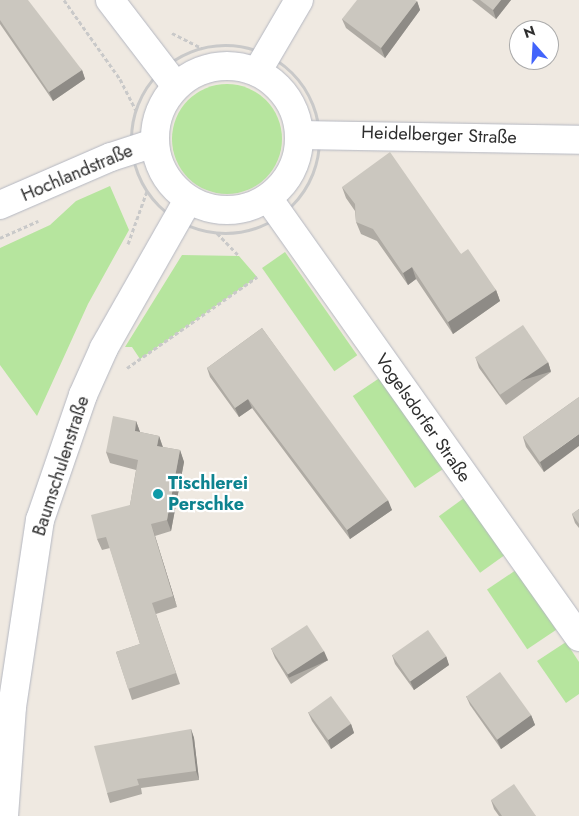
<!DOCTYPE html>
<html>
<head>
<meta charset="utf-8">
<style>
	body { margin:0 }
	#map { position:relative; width:579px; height:816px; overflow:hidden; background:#efe9e1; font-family:Jost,sans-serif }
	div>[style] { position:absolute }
	.green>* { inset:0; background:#b6e59e; transform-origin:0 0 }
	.round { border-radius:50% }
	.path>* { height:3px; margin-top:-1.5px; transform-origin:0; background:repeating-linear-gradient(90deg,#c9c9c9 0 4px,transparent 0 6.5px) }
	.path>.ring { margin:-1.5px; padding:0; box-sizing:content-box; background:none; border:3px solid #c9c9c9; border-radius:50% }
	.roads { filter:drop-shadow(0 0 1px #b4b7c1) drop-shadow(0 0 1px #b4b7c1) }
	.minor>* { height:28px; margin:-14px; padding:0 14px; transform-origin:14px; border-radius:14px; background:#fff }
	.tertiary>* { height:28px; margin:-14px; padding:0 14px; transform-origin:14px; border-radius:14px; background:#fff }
	.tertiary>.ring { margin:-14px; padding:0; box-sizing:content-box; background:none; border:28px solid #fff; border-radius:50% }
	.wall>* { inset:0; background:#afaba4 }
	.shaded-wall>* { inset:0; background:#8e8b86; transform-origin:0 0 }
	.building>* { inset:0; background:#cbc7bf; transform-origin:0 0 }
	.dots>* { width:14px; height:14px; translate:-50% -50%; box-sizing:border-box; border:2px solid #fff; border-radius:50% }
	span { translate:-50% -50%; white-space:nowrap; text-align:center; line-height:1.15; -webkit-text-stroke:4.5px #fff; paint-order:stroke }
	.street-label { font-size:18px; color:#2e2e2e }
	.culture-label { font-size:18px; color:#0d838f; font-weight:700 }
	.left { translate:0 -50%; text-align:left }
	.north { position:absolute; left:509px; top:20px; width:50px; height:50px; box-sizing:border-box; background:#fff; border:1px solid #ababab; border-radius:50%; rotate:341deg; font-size:14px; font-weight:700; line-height:20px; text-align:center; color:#2e2e2e }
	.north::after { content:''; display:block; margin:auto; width:18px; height:22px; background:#4264fb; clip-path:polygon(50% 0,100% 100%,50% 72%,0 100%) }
</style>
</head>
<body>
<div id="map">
	<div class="green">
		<div class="round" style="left:172px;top:84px;width:110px;height:110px"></div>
		<div style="clip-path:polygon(110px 186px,129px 230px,88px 304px,37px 416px,0 365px,0 248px,50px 225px,76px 201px)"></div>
		<div style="left:285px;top:252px;width:126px;height:28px;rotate:55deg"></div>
		<div style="clip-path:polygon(182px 255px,239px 256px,257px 277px,140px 359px,132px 347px,125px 347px)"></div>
		<div style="left:381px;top:377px;width:111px;height:34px;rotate:56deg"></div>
		<div style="left:464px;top:498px;width:70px;height:31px;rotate:54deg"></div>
		<div style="left:516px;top:570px;width:72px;height:35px;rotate:56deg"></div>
		<div style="clip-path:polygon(566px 642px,579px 662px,579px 694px,566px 703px,537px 661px)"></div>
	</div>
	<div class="path">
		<div style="left:64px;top:0;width:97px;rotate:54.7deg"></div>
		<div style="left:120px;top:79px;width:35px;rotate:63deg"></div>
		<div style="left:172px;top:33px;width:34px;rotate:27deg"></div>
		<div class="ring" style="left:131px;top:45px;width:185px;height:185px"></div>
		<div style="left:217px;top:233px;width:32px;rotate:46deg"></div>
		<div style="left:0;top:238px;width:42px;rotate:-24.1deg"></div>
		<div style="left:128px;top:244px;width:56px;rotate:-70.3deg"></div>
		<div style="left:127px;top:368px;width:159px;rotate:-35deg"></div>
	</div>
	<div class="roads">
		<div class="minor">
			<div style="left:257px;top:72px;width:83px;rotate:-59.7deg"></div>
			<div style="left:300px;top:135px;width:279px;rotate:1deg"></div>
			<div style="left:268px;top:198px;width:538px;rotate:54.69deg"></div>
			<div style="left:0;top:205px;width:121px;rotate:-23.4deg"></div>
			<div style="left:111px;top:157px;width:45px;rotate:-18deg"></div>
		</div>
		<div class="tertiary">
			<div style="left:110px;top:0;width:108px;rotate:52.5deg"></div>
			<div class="ring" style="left:155px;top:66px;width:116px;height:116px"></div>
			<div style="left:4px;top:816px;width:109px;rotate:-85.8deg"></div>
			<div style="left:12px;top:707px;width:189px;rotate:-81.5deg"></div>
			<div style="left:40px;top:520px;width:132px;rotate:-71deg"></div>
			<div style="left:83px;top:395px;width:51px;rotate:-65.9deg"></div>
			<div style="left:104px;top:348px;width:170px;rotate:-60.4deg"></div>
		</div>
	</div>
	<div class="wall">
		<div style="clip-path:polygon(0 0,82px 70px,85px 79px,53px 101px,0 24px)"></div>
		<div style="clip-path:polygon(472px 0,511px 0,496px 19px)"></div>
		<div style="clip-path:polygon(417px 1px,420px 10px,385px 58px,346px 28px,342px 19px)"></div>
		<div style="clip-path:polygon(342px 187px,461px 254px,496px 290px,500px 301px,453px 334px,416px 279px,408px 285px,377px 241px,361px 234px,356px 222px,355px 211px,346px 198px)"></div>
		<div style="clip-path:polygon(262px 328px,392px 510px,350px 539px,252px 408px,239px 417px,210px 377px,207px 368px)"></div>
		<div style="clip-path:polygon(476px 359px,548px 362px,551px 372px,506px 405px,479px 368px)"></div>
		<div style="clip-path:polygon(579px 397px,544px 472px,526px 447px,523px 437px)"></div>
		<div style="clip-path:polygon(136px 421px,140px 432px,159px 436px,163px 447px,180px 450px,184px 462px,171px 531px,155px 536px,177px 607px,156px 614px,180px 684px,132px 700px,116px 652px,140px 644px,110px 548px,102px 550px,97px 539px,130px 505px,136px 470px,110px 463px,106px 452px)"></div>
		<div style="clip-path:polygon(579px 509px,579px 528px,575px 523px,572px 514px)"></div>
		<div style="clip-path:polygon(271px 648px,328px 660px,291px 684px,275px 658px)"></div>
		<div style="clip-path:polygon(392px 655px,446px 656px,449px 665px,414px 690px,395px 664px)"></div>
		<div style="clip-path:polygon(466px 696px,531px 715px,535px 725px,501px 749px,470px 705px)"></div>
		<div style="clip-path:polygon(308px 712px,351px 724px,354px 733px,331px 749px,312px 721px)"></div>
		<div style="clip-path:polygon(191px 729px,194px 738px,199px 780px,141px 788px,142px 794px,110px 803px,107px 793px)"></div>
		<div style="clip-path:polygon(491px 800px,536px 816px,499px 816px,494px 809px)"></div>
	</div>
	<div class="shaded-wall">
		<div style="clip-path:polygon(501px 0,511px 0,496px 19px,493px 10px)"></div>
		<div style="clip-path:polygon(417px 1px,420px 10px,385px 58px,381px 48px)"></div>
		<div style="clip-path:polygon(82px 70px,85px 79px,53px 101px,49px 92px)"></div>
		<div style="clip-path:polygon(412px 267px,416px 279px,408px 285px,403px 273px)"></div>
		<div style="clip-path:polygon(496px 290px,500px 301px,453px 334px,448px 322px)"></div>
		<div style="left:548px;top:362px;width:10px;height:57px;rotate:73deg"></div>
		<div style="clip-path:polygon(248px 399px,252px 408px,239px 417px,235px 408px)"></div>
		<div style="clip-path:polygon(136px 421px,140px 432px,135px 431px)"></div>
		<div style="clip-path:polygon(579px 434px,579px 446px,544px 472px,540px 462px)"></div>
		<div style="clip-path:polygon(159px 436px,163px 448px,157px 446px)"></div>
		<div style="clip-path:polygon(180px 450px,184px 462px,171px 531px,167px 520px)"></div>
		<div style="clip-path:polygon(388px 500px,392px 510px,350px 539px,347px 530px)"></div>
		<div style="clip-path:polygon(151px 524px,155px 536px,177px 607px,173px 596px)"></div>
		<div style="left:324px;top:651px;width:10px;height:43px;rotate:66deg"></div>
		<div style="clip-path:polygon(446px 656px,449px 665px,414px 690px,410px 681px)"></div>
		<div style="clip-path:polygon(531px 715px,535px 725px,501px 749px,497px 740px)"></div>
		<div style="clip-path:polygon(351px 724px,354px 733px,331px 749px,328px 740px)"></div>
		<div style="clip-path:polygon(191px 729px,194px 738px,199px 780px,196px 771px)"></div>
	</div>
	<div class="building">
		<div style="clip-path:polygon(0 0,28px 0,82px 70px,49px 92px,0 20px)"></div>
		<div style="clip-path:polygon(357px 0,415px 0,417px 1px,381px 48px,342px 19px)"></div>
		<div style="clip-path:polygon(480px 0,501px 0,493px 10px)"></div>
		<div style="clip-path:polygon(390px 152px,461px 254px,468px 249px,496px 290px,448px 322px,412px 267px,403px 273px,373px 229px,356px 222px,355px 204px,342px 187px)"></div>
		<div style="left:523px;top:325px;width:45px;height:58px;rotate:56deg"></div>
		<div style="clip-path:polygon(262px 328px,388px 500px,347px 530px,248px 399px,235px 408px,207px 368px)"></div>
		<div style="clip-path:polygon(579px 397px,579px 434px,540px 462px,523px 437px)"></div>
		<div style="clip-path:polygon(113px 416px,136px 421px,135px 431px,159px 436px,157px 446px,180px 450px,167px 520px,151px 524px,173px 596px,152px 603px,176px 673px,128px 689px,116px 652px,140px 644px,106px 537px,97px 539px,91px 515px,130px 505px,138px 460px,106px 452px)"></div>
		<div style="clip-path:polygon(579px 509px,579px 524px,572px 514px)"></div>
		<div style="left:307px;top:625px;width:31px;height:43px;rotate:57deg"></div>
		<div style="left:428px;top:630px;width:32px;height:44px;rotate:55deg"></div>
		<div style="left:500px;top:672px;width:53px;height:42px;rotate:54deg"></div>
		<div style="left:331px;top:696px;width:34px;height:28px;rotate:54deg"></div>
		<div style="clip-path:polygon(191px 729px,196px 771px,137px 779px,139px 785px,107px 793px,94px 746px)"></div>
		<div style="clip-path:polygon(514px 784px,536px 816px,502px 816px,491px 800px)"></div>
	</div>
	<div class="dots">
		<div style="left:158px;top:494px;background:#0f9aa8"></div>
	</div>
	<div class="street-label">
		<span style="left:439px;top:135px;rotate:2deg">Heidelberger Straße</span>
		<span style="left:77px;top:173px;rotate:-23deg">Hochlandstraße</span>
		<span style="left:423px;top:418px;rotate:55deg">Vogelsdorfer Straße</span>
		<span style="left:61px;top:466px;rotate:-72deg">Baumschulenstraße</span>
	</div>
	<div class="culture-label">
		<span class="left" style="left:168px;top:494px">Tischlerei<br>Perschke</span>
	</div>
	<div class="north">N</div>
</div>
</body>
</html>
